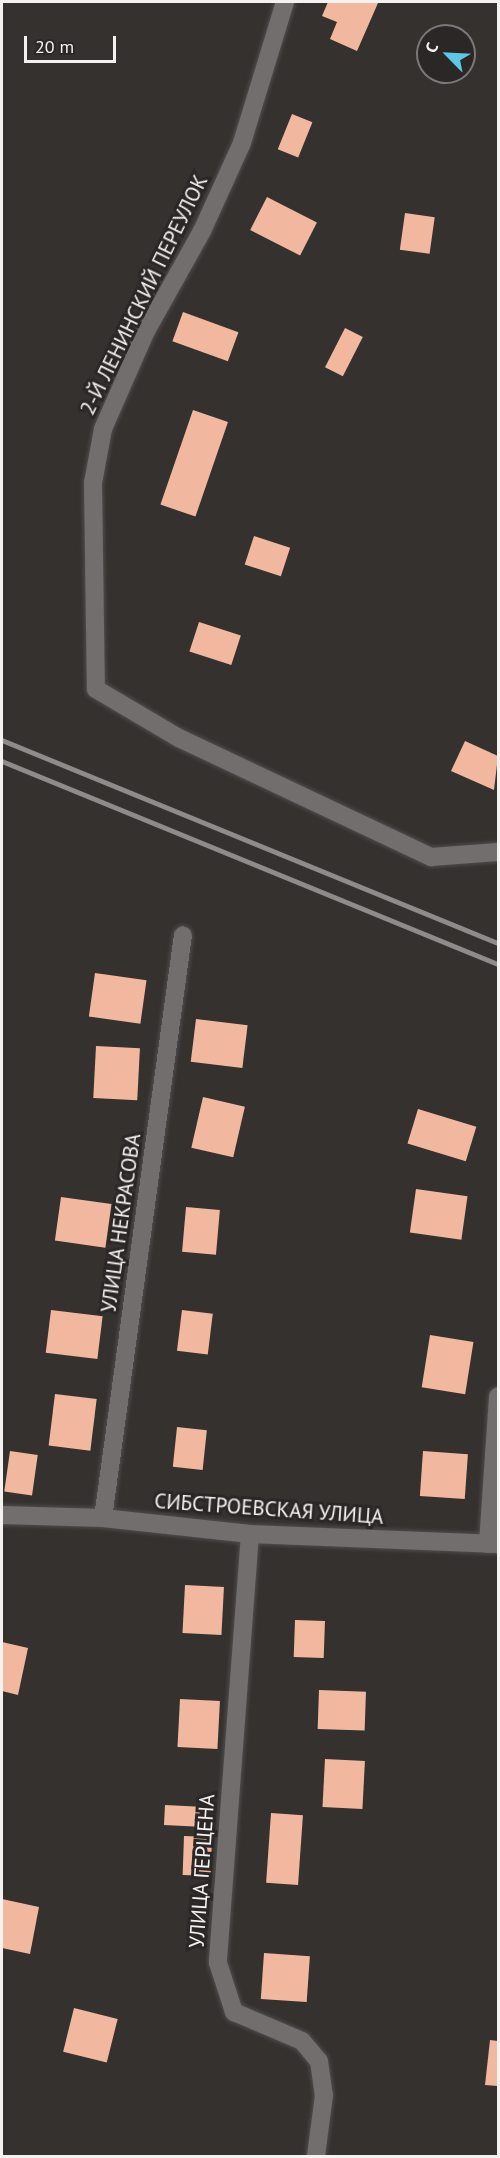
<!DOCTYPE html>
<html>
<head>
<meta charset="utf-8">
<style>
	body { margin:0 }
	#map { position:relative; width:500px; height:2158px; overflow:hidden; background:#34312f; font-family:"PT Sans",sans-serif }
	div>[style] { position:absolute }
	.building>* { inset:0; background:#f2b89f; transform-origin:0 0 }
	.roads { filter:drop-shadow(0 0 2px #504d4c) drop-shadow(0 0 2px #504d4c) }
	.minor>* { height:18px; margin:-9px; padding:0 9px; transform-origin:9px; border-radius:9px; background:#726e6d }
	.rail>* { height:4.5px; margin:-2.25px; padding:0 2.25px; transform-origin:2.25px; border-radius:2.25px; background:#8e8b8a }
	span { translate:-50% -50%; white-space:nowrap; text-align:center; line-height:1.15; -webkit-text-stroke:6px #2a2726; paint-order:stroke }
	.street-label { font-size:21px; color:#f4f1f1 }
	.frame { position:absolute; inset:0; border:3px solid #f4f1f1; pointer-events:none }
	.north { position:absolute; left:416px; top:24px; width:60px; height:60px; box-sizing:border-box; background:#2a2726; border:2px solid #7b7877; border-radius:50%; rotate:294deg; font-size:16px; font-weight:700; line-height:24px; text-align:center; color:#f4f1f1 }
	.north::after { content:''; display:block; margin:auto; width:21px; height:27px; background:#5cc7e7; clip-path:polygon(50% 0,100% 100%,50% 72%,0 100%) }
	.scale { position:absolute; left:24px; top:36px; width:92px; height:27px; box-sizing:border-box; border:3px solid #f4f1f1; border-top:0; padding-left:8px; font-size:18px; line-height:21px; white-space:nowrap; color:#f4f1f1; -webkit-text-stroke:4px #2a2726; paint-order:stroke }
</style>
</head>
<body>
<div id="map">
	<div class="building">
		<div style="clip-path:polygon(328px 2px,378px 3px,357px 51px,330px 39px,337px 22px,322px 16px)"></div>
		<div style="left:292px;top:114px;width:22px;height:38px;rotate:22deg"></div>
		<div style="left:267px;top:197px;width:56px;height:37px;rotate:27deg"></div>
		<div style="left:405px;top:213px;width:30px;height:37px;rotate:8deg"></div>
		<div style="left:183px;top:312px;width:59px;height:31px;rotate:20deg"></div>
		<div style="left:345px;top:328px;width:20px;height:44px;rotate:27deg"></div>
		<div style="left:193px;top:410px;width:37px;height:100px;rotate:19deg"></div>
		<div style="left:254px;top:536px;width:38px;height:30px;rotate:18deg"></div>
		<div style="left:199px;top:622px;width:44px;height:31px;rotate:18deg"></div>
		<div style="clip-path:polygon(465px 741px,498px 756px,494px 790px,451px 771px)"></div>
		<div style="left:95px;top:973px;width:52px;height:44px;rotate:8deg"></div>
		<div style="left:196px;top:1019px;width:52px;height:43px;rotate:7deg"></div>
		<div style="left:96px;top:1046px;width:44px;height:52px;rotate:3deg"></div>
		<div style="left:203px;top:1097px;width:43px;height:52px;rotate:13deg"></div>
		<div style="left:418px;top:1109px;width:61px;height:36px;rotate:17deg"></div>
		<div style="left:416px;top:1189px;width:52px;height:44px;rotate:8deg"></div>
		<div style="left:61px;top:1197px;width:51px;height:44px;rotate:8deg"></div>
		<div style="left:186px;top:1207px;width:34px;height:45px;rotate:5deg"></div>
		<div style="left:51px;top:1310px;width:52px;height:43px;rotate:7deg"></div>
		<div style="left:182px;top:1310px;width:31px;height:41px;rotate:7deg"></div>
		<div style="left:430px;top:1335px;width:44px;height:53px;rotate:9deg"></div>
		<div style="left:55px;top:1394px;width:42px;height:52px;rotate:7deg"></div>
		<div style="left:177px;top:1427px;width:30px;height:40px;rotate:6deg"></div>
		<div style="left:10px;top:1451px;width:28px;height:41px;rotate:8deg"></div>
		<div style="left:423px;top:1451px;width:45px;height:45px;rotate:4deg"></div>
		<div style="left:185px;top:1585px;width:39px;height:48px;rotate:3deg"></div>
		<div style="left:295px;top:1620px;width:30px;height:37px;rotate:2deg"></div>
		<div style="clip-path:polygon(2px 1642px,28px 1648px,18px 1695px,2px 1691px)"></div>
		<div style="left:319px;top:1690px;width:47px;height:39px;rotate:2deg"></div>
		<div style="left:180px;top:1699px;width:40px;height:48px;rotate:3deg"></div>
		<div style="left:325px;top:1759px;width:40px;height:48px;rotate:3deg"></div>
		<div style="left:165px;top:1805px;width:35px;height:20px;rotate:3deg"></div>
		<div style="left:271px;top:1813px;width:32px;height:70px;rotate:4deg"></div>
		<div style="left:184px;top:1836px;width:28px;height:39px;rotate:2deg"></div>
		<div style="clip-path:polygon(2px 1899px,39px 1907px,30px 1954px,2px 1948px)"></div>
		<div style="left:264px;top:1953px;width:46px;height:46px;rotate:4deg"></div>
		<div style="left:74px;top:2008px;width:45px;height:45px;rotate:14deg"></div>
		<div style="clip-path:polygon(490px 2040px,498px 2041px,498px 2086px,485px 2085px)"></div>
	</div>
	<div class="roads">
		<div class="minor">
			<div style="left:285px;top:2px;width:147px;rotate:107deg"></div>
			<div style="left:242px;top:143px;width:97px;rotate:114.4deg"></div>
			<div style="left:202px;top:231px;width:115px;rotate:119.2deg"></div>
			<div style="left:146px;top:331px;width:107px;rotate:113.7deg"></div>
			<div style="left:103px;top:429px;width:55px;rotate:100.5deg"></div>
			<div style="left:93px;top:483px;width:206px;rotate:89.2deg"></div>
			<div style="left:96px;top:689px;width:96px;rotate:30.6deg"></div>
			<div style="left:179px;top:738px;width:279px;rotate:25.3deg"></div>
			<div style="left:431px;top:857px;width:67px;rotate:-4.3deg"></div>
			<div style="left:2px;top:1515px;width:101px;rotate:1.7deg"></div>
			<div style="left:103px;top:1518px;width:148px;rotate:6.2deg"></div>
			<div style="left:250px;top:1534px;width:248px;rotate:2.3deg"></div>
			<div style="left:103px;top:1518px;width:588px;rotate:-82.19deg"></div>
			<div style="left:250px;top:1534px;width:430px;rotate:94.3deg"></div>
			<div style="left:218px;top:1963px;width:52px;rotate:71.9deg"></div>
			<div style="left:234px;top:2012px;width:74px;rotate:23.1deg"></div>
			<div style="left:302px;top:2041px;width:26px;rotate:50deg"></div>
			<div style="left:319px;top:2061px;width:34px;rotate:82deg"></div>
			<div style="left:324px;top:2095px;width:62px;rotate:97.5deg"></div>
			<div style="left:488px;top:1544px;width:148px;rotate:-86.1deg"></div>
		</div>
	</div>
	<div class="rail">
		<div style="left:2px;top:740px;width:536px;rotate:22.26deg"></div>
		<div style="left:2px;top:761px;width:536px;rotate:22.26deg"></div>
	</div>
	<div class="street-label">
		<span style="left:144px;top:295px;rotate:-64deg">2-Й ЛЕНИНСКИЙ ПЕРЕУЛОК</span>
		<span style="left:121px;top:1223px;rotate:-82deg">УЛИЦА НЕКРАСОВА</span>
		<span style="left:269px;top:1509px;rotate:4deg">СИБСТРОЕВСКАЯ УЛИЦА</span>
		<span style="left:202px;top:1871px;rotate:-86deg">УЛИЦА ГЕРЦЕНА</span>
	</div>
	<div class="frame"></div>
	<div class="north">С</div>
	<div class="scale">20 m</div>
</div>
</body>
</html>
